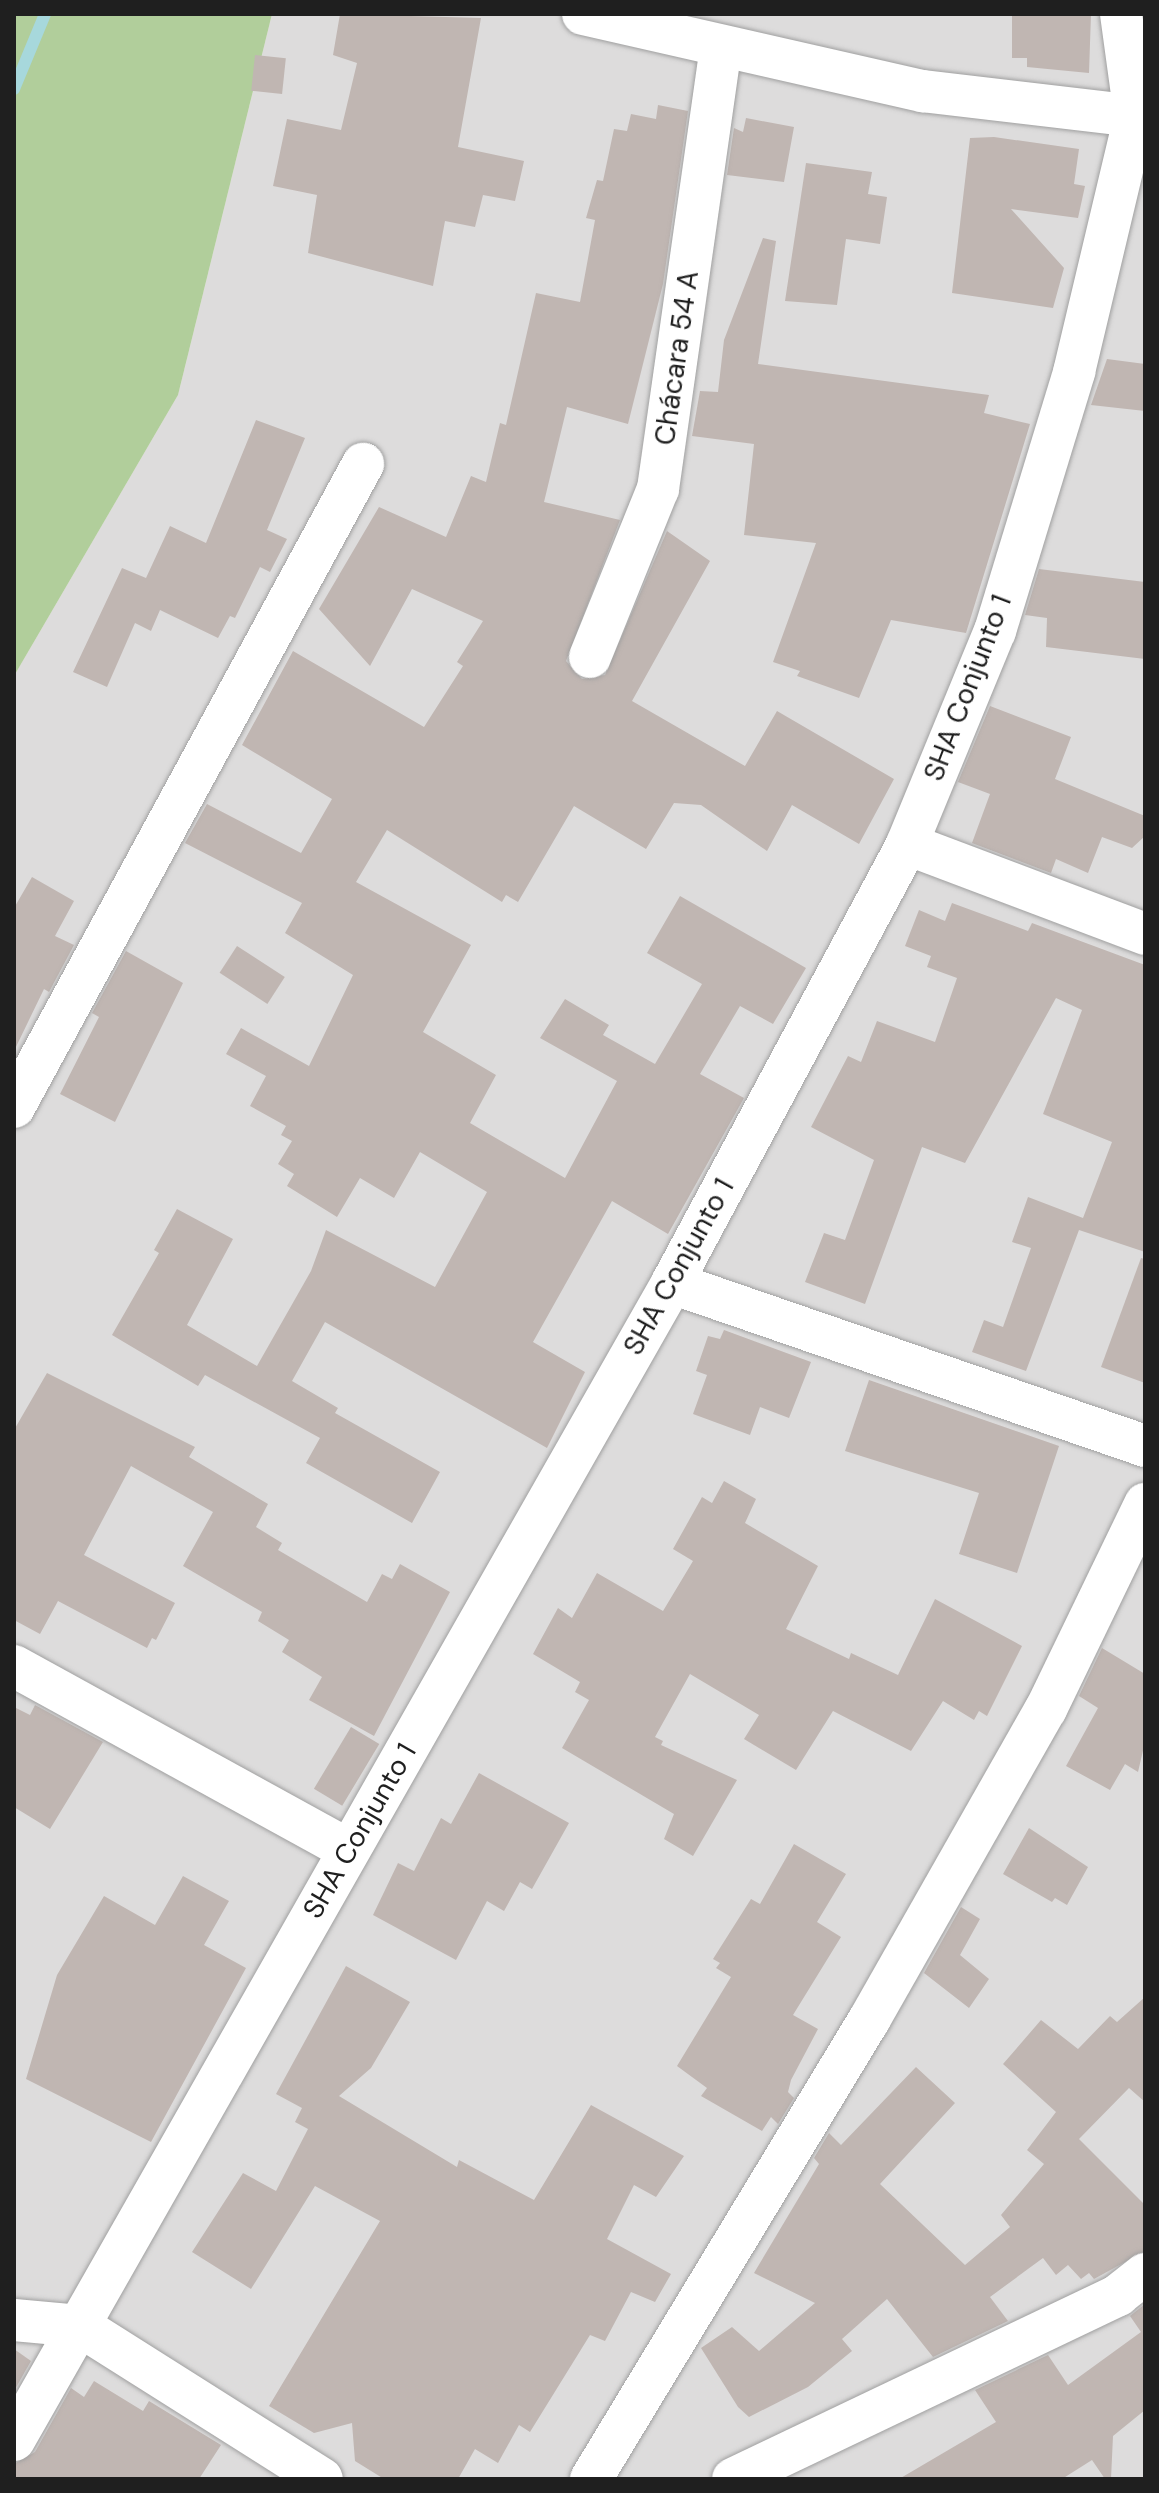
<!DOCTYPE html>
<html>
<head>
<meta charset="utf-8">
<style>
	body { margin:0 }
	#map { position:relative; width:1159px; height:2493px; overflow:hidden; background:#f0ebe6; font-family:"DM Sans",sans-serif }
	div>[style] { position:absolute }
	.residential>* { inset:0; background:#dddcdc }
	.forest>* { inset:0; background:#b1ce9b }
	.stream>* { height:12px; margin:-6px; padding:0 6px; transform-origin:6px; border-radius:6px; background:#a7d8dc }
	.building>* { inset:0; background:#c0b6b2; transform-origin:0 0 }
	.roads { filter:drop-shadow(0 0 2px #a0a0a0) drop-shadow(0 0 2px #a0a0a0) }
	.minor>* { height:42px; margin:-21px; padding:0 21px; transform-origin:21px; border-radius:21px; background:#fff }
	span { translate:-50% -50%; white-space:nowrap; text-align:center; line-height:1.15; -webkit-text-stroke:8px #fff; paint-order:stroke }
	.street-label { font-size:28px; color:#1f1f1f }
	.frame { position:absolute; inset:0; border:16px solid #1f1f1f; pointer-events:none }
</style>
</head>
<body>
<div id="map">
	<div class="residential">
		<div style="clip-path:polygon(272px 14px,1145px 14px,1145px 2479px,14px 2479px,14px 676px,178px 395px)"></div>
	</div>
	<div class="forest">
		<div style="clip-path:polygon(14px 14px,272px 14px,178px 395px,14px 676px)"></div>
	</div>
	<div class="stream">
		<div style="left:14px;top:89px;width:81px;rotate:-67.5deg"></div>
	</div>
	<div class="building">
		<div style="clip-path:polygon(340px 14px,481px 18px,458px 147px,524px 161px,515px 201px,483px 195px,475px 227px,445px 221px,433px 286px,308px 253px,317px 195px,273px 186px,287px 119px,341px 130px,357px 63px,333px 55px)"></div>
		<div style="clip-path:polygon(1012px 14px,1091px 14px,1089px 73px,1027px 67px,1027px 58px,1012px 58px)"></div>
		<div style="left:255px;top:55px;width:31px;height:36px;rotate:6deg"></div>
		<div style="clip-path:polygon(658px 105px,688px 111px,663px 284px,628px 424px,567px 407px,544px 502px,620px 520px,566px 661px,582px 679px,605px 675px,667px 531px,710px 561px,632px 701px,745px 766px,777px 711px,894px 779px,859px 844px,792px 805px,767px 851px,701px 805px,674px 803px,646px 849px,574px 806px,518px 902px,506px 895px,502px 902px,387px 830px,356px 882px,471px 945px,423px 1032px,496px 1075px,470px 1123px,565px 1178px,617px 1081px,540px 1038px,565px 999px,609px 1025px,603px 1035px,655px 1064px,702px 984px,647px 953px,680px 896px,806px 968px,773px 1024px,740px 1006px,700px 1074px,744px 1098px,668px 1234px,612px 1201px,533px 1342px,585px 1372px,547px 1448px,325px 1322px,292px 1381px,338px 1408px,335px 1413px,440px 1472px,412px 1523px,306px 1463px,320px 1438px,205px 1375px,198px 1386px,112px 1335px,159px 1253px,154px 1250px,177px 1209px,233px 1239px,187px 1325px,257px 1366px,311px 1271px,326px 1230px,435px 1287px,487px 1192px,420px 1152px,394px 1198px,360px 1178px,337px 1217px,287px 1186px,294px 1174px,278px 1164px,292px 1141px,281px 1135px,286px 1126px,250px 1106px,266px 1076px,226px 1054px,241px 1028px,309px 1066px,353px 975px,285px 933px,302px 903px,185px 843px,207px 804px,301px 853px,332px 799px,242px 745px,293px 651px,424px 727px,463px 666px,457px 662px,483px 621px,412px 589px,370px 666px,319px 609px,379px 507px,446px 537px,471px 476px,486px 482px,500px 423px,506px 425px,536px 293px,580px 302px,595px 220px,586px 218px,597px 180px,603px 181px,614px 129px,627px 131px,631px 114px,656px 119px)"></div>
		<div style="clip-path:polygon(746px 118px,794px 127px,784px 182px,727px 175px,734px 128px,743px 132px)"></div>
		<div style="clip-path:polygon(994px 137px,1079px 149px,1074px 184px,1085px 186px,1078px 218px,1011px 209px,1064px 268px,1053px 308px,952px 293px,970px 138px)"></div>
		<div style="clip-path:polygon(806px 163px,872px 172px,868px 194px,887px 197px,880px 244px,846px 239px,837px 305px,785px 301px)"></div>
		<div style="clip-path:polygon(763px 238px,776px 241px,758px 364px,989px 395px,984px 413px,1030px 424px,966px 633px,891px 620px,859px 698px,797px 676px,800px 671px,773px 662px,816px 543px,744px 535px,754px 444px,692px 436px,700px 391px,718px 392px,724px 340px)"></div>
		<div style="clip-path:polygon(1107px 359px,1145px 364px,1145px 411px,1091px 405px)"></div>
		<div style="clip-path:polygon(256px 420px,305px 438px,267px 530px,287px 539px,270px 572px,260px 567px,235px 618px,230px 616px,218px 638px,160px 610px,151px 631px,135px 623px,107px 687px,73px 672px,122px 568px,146px 578px,170px 526px,206px 543px)"></div>
		<div style="clip-path:polygon(1039px 569px,1145px 582px,1145px 659px,1046px 647px,1047px 618px,1025px 615px)"></div>
		<div style="clip-path:polygon(990px 706px,1071px 737px,1055px 779px,1145px 816px,1145px 836px,1132px 848px,1102px 837px,1088px 873px,1056px 859px,1051px 873px,972px 843px,990px 794px,958px 782px)"></div>
		<div style="clip-path:polygon(32px 877px,74px 901px,55px 936px,74px 945px,49px 992px,44px 989px,14px 1051px,14px 908px)"></div>
		<div style="clip-path:polygon(952px 903px,1028px 931px,1032px 923px,1145px 965px,1145px 1252px,1079px 1230px,1026px 1371px,972px 1352px,984px 1320px,1003px 1327px,1031px 1248px,1012px 1242px,1028px 1197px,1083px 1218px,1112px 1142px,1043px 1114px,1082px 1010px,1056px 998px,965px 1163px,922px 1147px,865px 1304px,805px 1282px,824px 1233px,845px 1240px,874px 1160px,811px 1127px,848px 1056px,861px 1062px,877px 1021px,935px 1042px,957px 978px,927px 967px,931px 956px,905px 946px,919px 910px,945px 921px)"></div>
		<div style="left:237px;top:946px;width:57px;height:32px;rotate:33deg"></div>
		<div style="clip-path:polygon(126px 951px,183px 983px,115px 1122px,60px 1094px,99px 1017px,92px 1013px)"></div>
		<div style="clip-path:polygon(1141px 1258px,1145px 1259px,1145px 1383px,1101px 1367px)"></div>
		<div style="clip-path:polygon(724px 1330px,811px 1362px,789px 1418px,760px 1407px,750px 1435px,693px 1414px,707px 1375px,696px 1371px,708px 1336px,720px 1339px)"></div>
		<div style="clip-path:polygon(47px 1373px,195px 1447px,189px 1457px,268px 1504px,256px 1527px,282px 1543px,278px 1550px,367px 1602px,382px 1574px,392px 1579px,400px 1564px,450px 1592px,374px 1736px,309px 1700px,322px 1677px,282px 1652px,289px 1640px,258px 1621px,262px 1612px,183px 1566px,213px 1512px,131px 1466px,84px 1555px,175px 1603px,156px 1640px,152px 1638px,147px 1648px,58px 1601px,40px 1634px,14px 1620px,14px 1430px)"></div>
		<div style="clip-path:polygon(869px 1380px,1059px 1446px,1017px 1573px,959px 1554px,979px 1493px,845px 1451px)"></div>
		<div style="clip-path:polygon(724px 1481px,756px 1499px,745px 1523px,818px 1566px,786px 1629px,849px 1659px,851px 1653px,898px 1675px,935px 1599px,1022px 1646px,987px 1716px,979px 1711px,974px 1720px,943px 1701px,911px 1751px,833px 1711px,796px 1770px,744px 1739px,759px 1715px,690px 1674px,655px 1737px,663px 1741px,661px 1745px,737px 1780px,693px 1856px,664px 1839px,674px 1814px,562px 1748px,589px 1700px,575px 1692px,580px 1682px,533px 1654px,558px 1608px,572px 1618px,597px 1573px,663px 1611px,693px 1561px,673px 1549px,702px 1497px,712px 1503px)"></div>
		<div style="clip-path:polygon(1102px 1648px,1145px 1674px,1145px 1742px,1138px 1772px,1125px 1764px,1110px 1790px,1066px 1766px,1098px 1708px,1079px 1696px)"></div>
		<div style="clip-path:polygon(35px 1705px,103px 1742px,50px 1829px,14px 1807px,14px 1707px,30px 1715px)"></div>
		<div style="left:351px;top:1727px;width:33px;height:72px;rotate:31deg"></div>
		<div style="clip-path:polygon(479px 1773px,569px 1823px,532px 1889px,520px 1882px,504px 1911px,487px 1901px,456px 1960px,373px 1915px,398px 1863px,414px 1871px,441px 1818px,451px 1824px)"></div>
		<div style="clip-path:polygon(1029px 1828px,1088px 1867px,1067px 1905px,1055px 1898px,1052px 1902px,1003px 1874px)"></div>
		<div style="clip-path:polygon(794px 1844px,846px 1874px,817px 1922px,841px 1937px,793px 2015px,818px 2029px,791px 2080px,788px 2092px,794px 2098px,778px 2124px,771px 2117px,762px 2131px,701px 2096px,707px 2088px,677px 2066px,731px 1977px,716px 1968px,720px 1963px,713px 1959px,751px 1899px,760px 1904px)"></div>
		<div style="clip-path:polygon(183px 1876px,229px 1901px,204px 1945px,246px 1968px,151px 2142px,26px 2079px,57px 1975px,104px 1896px,155px 1925px)"></div>
		<div style="clip-path:polygon(961px 1907px,980px 1919px,960px 1955px,989px 1979px,969px 2008px,924px 1973px)"></div>
		<div style="clip-path:polygon(346px 1966px,410px 2002px,371px 2068px,339px 2096px,457px 2167px,459px 2160px,534px 2200px,591px 2105px,684px 2156px,656px 2197px,634px 2185px,607px 2239px,671px 2274px,655px 2302px,631px 2292px,605px 2341px,590px 2335px,530px 2432px,519px 2425px,498px 2463px,475px 2449px,458px 2479px,384px 2479px,355px 2461px,352px 2423px,314px 2433px,269px 2406px,380px 2221px,315px 2186px,251px 2289px,192px 2252px,243px 2173px,276px 2191px,308px 2129px,295px 2122px,302px 2108px,276px 2094px)"></div>
		<div style="clip-path:polygon(1145px 1997px,1145px 2102px,1129px 2088px,1079px 2139px,1145px 2205px,1145px 2251px,1094px 2279px,1089px 2273px,1081px 2279px,1068px 2265px,1056px 2275px,1043px 2258px,990px 2297px,1008px 2321px,933px 2357px,887px 2299px,842px 2339px,852px 2351px,808px 2387px,749px 2417px,738px 2407px,701px 2348px,732px 2327px,759px 2351px,815px 2303px,754px 2273px,819px 2164px,814px 2158px,829px 2133px,841px 2145px,916px 2067px,955px 2103px,880px 2184px,965px 2265px,1010px 2227px,1001px 2215px,1044px 2164px,1027px 2150px,1056px 2112px,1003px 2064px,1041px 2020px,1078px 2049px,1110px 2016px,1117px 2022px)"></div>
		<div style="clip-path:polygon(1145px 2304px,1145px 2410px,1113px 2436px,1111px 2479px,1105px 2479px,1092px 2460px,1062px 2479px,899px 2479px,996px 2422px,975px 2390px,1048px 2355px,1068px 2385px,1141px 2332px,1130px 2316px)"></div>
		<div style="clip-path:polygon(14px 2349px,31px 2361px,14px 2391px)"></div>
		<div style="clip-path:polygon(94px 2381px,143px 2411px,149px 2401px,221px 2445px,199px 2479px,14px 2479px,14px 2464px,35px 2452px,71px 2388px,84px 2397px)"></div>
	</div>
	<div class="roads">
		<div class="minor">
			<div style="left:583px;top:14px;width:349px;rotate:12.8deg"></div>
			<div style="left:923px;top:91px;width:213px;rotate:6.7deg"></div>
			<div style="left:590px;top:657px;width:181px;rotate:-68deg"></div>
			<div style="left:658px;top:489px;width:445px;rotate:-81.9deg"></div>
			<div style="left:907px;top:844px;width:254px;rotate:20.7deg"></div>
			<div style="left:14px;top:1107px;width:732px;rotate:-61.51deg"></div>
			<div style="left:672px;top:1283px;width:500px;rotate:19.01deg"></div>
			<div style="left:14px;top:1666px;width:382px;rotate:28.8deg"></div>
			<div style="left:14px;top:2320px;width:66px;rotate:5.2deg"></div>
			<div style="left:80px;top:2326px;width:286px;rotate:32.3deg"></div>
			<div style="left:14px;top:2440px;width:1331px;rotate:-60.37deg"></div>
			<div style="left:672px;top:1283px;width:498px;rotate:-61.8deg"></div>
			<div style="left:907px;top:844px;width:230px;rotate:-67.6deg"></div>
			<div style="left:995px;top:631px;width:271px;rotate:-73deg"></div>
			<div style="left:1074px;top:372px;width:263px;rotate:-76.6deg"></div>
			<div style="left:1135px;top:116px;width:103px;rotate:-97.8deg"></div>
			<div style="left:591px;top:2479px;width:537px;rotate:-58.8deg"></div>
			<div style="left:869px;top:2020px;width:358px;rotate:-60.4deg"></div>
			<div style="left:1046px;top:1709px;width:228px;rotate:-64.2deg"></div>
			<div style="left:733px;top:2479px;width:427px;rotate:-25.5deg"></div>
			<div style="left:1118px;top:2295px;width:34px;rotate:-38deg"></div>
		</div>
	</div>
	<div class="street-label">
		<span style="left:677px;top:358px;rotate:-82deg">Chácara 54 A</span>
		<span style="left:968px;top:688px;rotate:-69deg">SHA Conjunto 1</span>
		<span style="left:679px;top:1267px;rotate:-61deg">SHA Conjunto 1</span>
		<span style="left:360px;top:1831px;rotate:-60deg">SHA Conjunto 1</span>
	</div>
	<div class="frame"></div>
</div>
</body>
</html>
